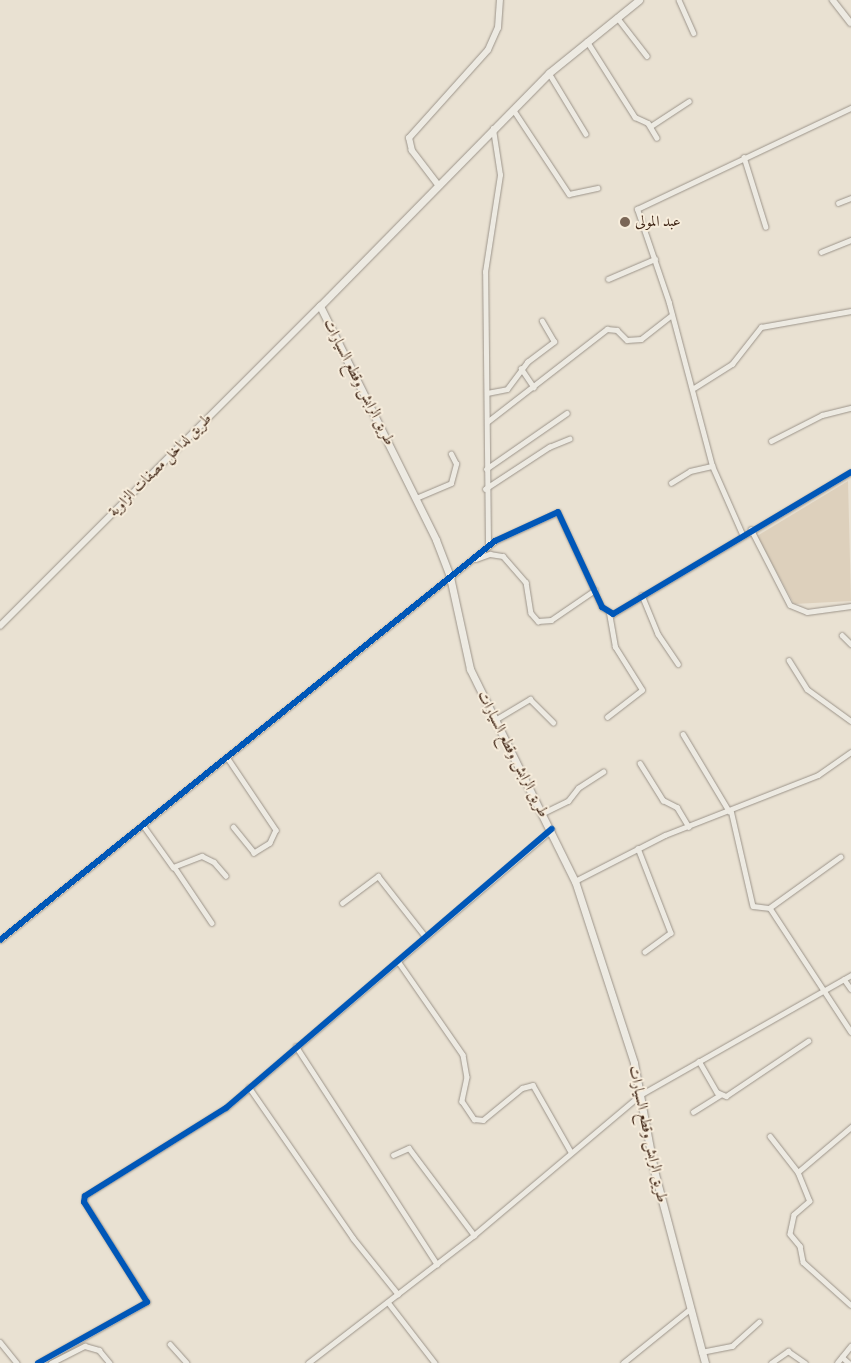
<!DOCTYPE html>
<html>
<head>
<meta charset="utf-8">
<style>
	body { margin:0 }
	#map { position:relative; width:851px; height:1363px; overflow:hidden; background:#e9e1d2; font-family:"IM FELL Double Pica",Amiri,serif }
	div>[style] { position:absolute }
	.green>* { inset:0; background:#ddd0bc }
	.roads { filter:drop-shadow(0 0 1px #9c948a) drop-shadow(0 0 1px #9c948a) }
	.minor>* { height:4.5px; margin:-2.25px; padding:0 2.25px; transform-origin:2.25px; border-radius:2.25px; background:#edeae2 }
	.tertiary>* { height:5.5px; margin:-2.75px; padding:0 2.75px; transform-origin:2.75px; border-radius:2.75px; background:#edeae2 }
	.secondary>* { height:7px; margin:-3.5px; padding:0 3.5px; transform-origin:3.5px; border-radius:3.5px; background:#edeae2 }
	.cycleway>* { height:6px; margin:-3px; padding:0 3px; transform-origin:3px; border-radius:3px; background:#0057b8 }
	.dots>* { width:14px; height:14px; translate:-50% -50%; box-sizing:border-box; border:2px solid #f7eddc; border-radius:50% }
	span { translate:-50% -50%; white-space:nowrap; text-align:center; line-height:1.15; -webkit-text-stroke:4px #f7eddc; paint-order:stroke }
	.poi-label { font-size:15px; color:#3e2414 }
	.left { translate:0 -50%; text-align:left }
	.street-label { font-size:15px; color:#3e2414 }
</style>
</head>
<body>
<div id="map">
	<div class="green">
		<div style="clip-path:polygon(848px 481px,851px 601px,794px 604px,757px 536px)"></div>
	</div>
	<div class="roads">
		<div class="minor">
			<div style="left:679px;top:0;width:36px;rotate:66deg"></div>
			<div style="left:617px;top:17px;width:49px;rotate:52.4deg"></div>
			<div style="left:587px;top:41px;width:90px;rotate:57.7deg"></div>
			<div style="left:635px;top:117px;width:14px;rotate:25deg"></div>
			<div style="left:648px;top:123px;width:17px;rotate:59deg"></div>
			<div style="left:549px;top:73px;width:71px;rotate:58.8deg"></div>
			<div style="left:513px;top:109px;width:102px;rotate:56.6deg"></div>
			<div style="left:569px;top:194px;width:29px;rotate:-12deg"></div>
			<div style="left:651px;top:126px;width:45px;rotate:-33.3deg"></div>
			<div style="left:744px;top:157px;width:73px;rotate:72.6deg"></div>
			<div style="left:838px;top:203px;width:14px;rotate:-21deg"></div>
			<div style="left:821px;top:252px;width:32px;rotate:-22deg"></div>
			<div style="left:608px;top:279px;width:51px;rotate:-23.1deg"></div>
			<div style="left:521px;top:368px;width:23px;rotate:56deg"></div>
			<div style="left:694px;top:388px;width:45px;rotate:-32.3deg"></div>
			<div style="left:732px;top:364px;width:47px;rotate:-51.9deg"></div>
			<div style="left:761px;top:327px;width:91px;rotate:-10.1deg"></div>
			<div style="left:487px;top:393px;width:20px;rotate:-11deg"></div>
			<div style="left:507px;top:389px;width:34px;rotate:-53deg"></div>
			<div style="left:527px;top:362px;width:34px;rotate:-37deg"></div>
			<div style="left:554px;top:342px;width:24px;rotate:-120deg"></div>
			<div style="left:487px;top:422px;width:152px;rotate:-37.8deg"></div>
			<div style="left:607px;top:329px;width:10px;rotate:6deg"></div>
			<div style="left:617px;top:330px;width:14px;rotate:45deg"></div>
			<div style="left:627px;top:340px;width:14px;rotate:-4deg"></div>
			<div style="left:641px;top:339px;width:39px;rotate:-38deg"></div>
			<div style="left:771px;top:441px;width:57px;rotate:-27deg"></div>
			<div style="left:822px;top:415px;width:30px;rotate:-14deg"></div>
			<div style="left:486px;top:469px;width:98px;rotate:-34.7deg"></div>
			<div style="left:671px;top:483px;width:22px;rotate:-32deg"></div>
			<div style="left:690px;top:471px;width:23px;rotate:-13deg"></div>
			<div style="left:485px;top:489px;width:77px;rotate:-33.3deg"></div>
			<div style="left:549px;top:447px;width:22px;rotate:-22deg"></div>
			<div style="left:416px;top:498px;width:38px;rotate:-23deg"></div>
			<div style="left:451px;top:483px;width:20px;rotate:-75deg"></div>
			<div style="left:456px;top:464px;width:11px;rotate:-117deg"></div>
			<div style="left:751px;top:529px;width:85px;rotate:62.8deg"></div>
			<div style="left:790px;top:605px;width:18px;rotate:22deg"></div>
			<div style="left:807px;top:612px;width:44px;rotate:-7.8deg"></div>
			<div style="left:742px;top:534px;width:74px;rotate:-113.8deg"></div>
			<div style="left:712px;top:466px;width:169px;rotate:-104.8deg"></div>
			<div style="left:669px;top:303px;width:99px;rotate:-108.8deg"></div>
			<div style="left:637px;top:209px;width:237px;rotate:-25.3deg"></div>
			<div style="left:488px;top:545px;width:273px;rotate:-90.6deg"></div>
			<div style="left:485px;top:272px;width:98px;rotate:-81.2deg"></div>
			<div style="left:500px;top:175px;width:47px;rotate:-98.7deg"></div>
			<div style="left:476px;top:559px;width:15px;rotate:-20deg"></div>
			<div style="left:490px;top:554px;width:13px;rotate:9deg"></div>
			<div style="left:503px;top:556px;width:35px;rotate:49deg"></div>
			<div style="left:526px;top:582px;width:31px;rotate:81deg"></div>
			<div style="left:531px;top:613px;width:11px;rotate:49deg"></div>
			<div style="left:538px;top:621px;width:13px;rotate:-4deg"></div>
			<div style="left:551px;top:620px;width:53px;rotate:-34.3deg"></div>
			<div style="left:642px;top:595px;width:42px;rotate:67.7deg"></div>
			<div style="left:658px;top:634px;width:36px;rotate:56deg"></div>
			<div style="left:842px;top:635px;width:13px;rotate:45deg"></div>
			<div style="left:789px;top:660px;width:34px;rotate:58deg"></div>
			<div style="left:807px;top:689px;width:54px;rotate:36deg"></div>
			<div style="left:607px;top:717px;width:44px;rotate:-37.6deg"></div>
			<div style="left:642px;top:690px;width:51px;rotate:-122.1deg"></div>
			<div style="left:615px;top:647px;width:35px;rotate:-100deg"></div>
			<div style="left:495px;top:720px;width:41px;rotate:-31deg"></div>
			<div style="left:530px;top:699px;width:33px;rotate:45deg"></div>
			<div style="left:683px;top:734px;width:90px;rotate:59.1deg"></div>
			<div style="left:227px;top:757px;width:88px;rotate:56.1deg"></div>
			<div style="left:276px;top:830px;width:14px;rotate:115deg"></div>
			<div style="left:270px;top:843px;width:19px;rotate:148deg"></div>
			<div style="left:254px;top:853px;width:33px;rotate:-129deg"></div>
			<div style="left:640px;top:763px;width:44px;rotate:58.1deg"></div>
			<div style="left:663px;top:800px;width:16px;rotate:27deg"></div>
			<div style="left:677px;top:807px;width:23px;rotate:59deg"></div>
			<div style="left:731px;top:810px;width:98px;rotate:77.1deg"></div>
			<div style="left:753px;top:906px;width:17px;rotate:7deg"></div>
			<div style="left:543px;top:813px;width:28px;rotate:-26deg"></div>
			<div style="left:568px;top:801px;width:16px;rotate:-52deg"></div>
			<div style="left:578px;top:788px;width:30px;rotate:-33deg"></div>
			<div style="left:143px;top:825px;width:52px;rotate:54.5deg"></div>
			<div style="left:173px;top:867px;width:31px;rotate:-21deg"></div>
			<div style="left:202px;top:856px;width:13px;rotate:27deg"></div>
			<div style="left:214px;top:862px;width:18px;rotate:49deg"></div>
			<div style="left:638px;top:848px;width:91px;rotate:68.8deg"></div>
			<div style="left:671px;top:933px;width:32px;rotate:144deg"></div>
			<div style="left:841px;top:857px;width:87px;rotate:144.3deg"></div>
			<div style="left:770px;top:908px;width:148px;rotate:56.8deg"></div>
			<div style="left:175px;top:868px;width:66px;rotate:56.1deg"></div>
			<div style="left:575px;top:881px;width:101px;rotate:-27.1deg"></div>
			<div style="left:665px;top:835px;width:164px;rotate:-21.4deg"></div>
			<div style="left:818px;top:775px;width:40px;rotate:-34.9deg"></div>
			<div style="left:342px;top:903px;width:45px;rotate:-36.9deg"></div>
			<div style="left:378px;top:876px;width:76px;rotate:51.9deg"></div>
			<div style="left:0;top:940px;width:636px;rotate:-38.87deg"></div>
			<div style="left:495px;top:541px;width:69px;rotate:-24.7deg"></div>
			<div style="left:558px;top:512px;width:105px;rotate:65.1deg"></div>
			<div style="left:602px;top:607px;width:13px;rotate:32deg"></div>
			<div style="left:613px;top:614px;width:277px;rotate:-30.8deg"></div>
			<div style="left:398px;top:961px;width:114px;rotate:55.3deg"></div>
			<div style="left:463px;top:1055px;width:22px;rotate:80deg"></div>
			<div style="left:467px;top:1077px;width:25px;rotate:102deg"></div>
			<div style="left:462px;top:1101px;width:22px;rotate:56deg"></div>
			<div style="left:474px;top:1119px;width:9px;rotate:6deg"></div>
			<div style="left:483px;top:1120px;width:50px;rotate:-39.4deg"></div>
			<div style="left:522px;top:1088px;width:11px;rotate:-15deg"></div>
			<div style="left:533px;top:1085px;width:77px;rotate:60.4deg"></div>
			<div style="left:844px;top:979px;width:12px;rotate:55deg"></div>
			<div style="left:296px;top:1046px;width:260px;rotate:57.1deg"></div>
			<div style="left:699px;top:1061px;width:36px;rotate:60deg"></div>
			<div style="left:717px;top:1092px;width:10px;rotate:24deg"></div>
			<div style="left:726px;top:1096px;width:99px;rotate:-33.9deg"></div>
			<div style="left:249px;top:1087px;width:183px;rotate:55.4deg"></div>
			<div style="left:353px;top:1238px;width:72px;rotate:51.2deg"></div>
			<div style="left:693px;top:1112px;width:32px;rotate:-32deg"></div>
			<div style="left:770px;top:1136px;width:46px;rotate:52.1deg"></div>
			<div style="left:798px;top:1172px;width:70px;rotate:-40.3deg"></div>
			<div style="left:393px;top:1155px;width:17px;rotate:-24deg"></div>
			<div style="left:409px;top:1148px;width:109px;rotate:53.2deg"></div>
			<div style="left:798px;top:1172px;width:31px;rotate:68deg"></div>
			<div style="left:810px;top:1201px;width:21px;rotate:139deg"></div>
			<div style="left:794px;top:1215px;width:19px;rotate:102deg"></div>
			<div style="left:790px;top:1234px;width:16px;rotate:50deg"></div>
			<div style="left:800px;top:1246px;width:16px;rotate:79deg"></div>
			<div style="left:803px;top:1262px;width:64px;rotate:41.9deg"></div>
			<div style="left:388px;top:1302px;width:77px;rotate:52.4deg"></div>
			<div style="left:0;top:1342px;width:27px;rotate:51deg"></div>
			<div style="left:170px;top:1344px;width:25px;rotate:48deg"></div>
			<div style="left:701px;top:1352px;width:32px;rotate:-11deg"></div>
			<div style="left:732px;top:1346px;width:36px;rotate:-42deg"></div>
			<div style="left:842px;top:1357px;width:9px;rotate:41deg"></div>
			<div style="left:38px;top:1363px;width:125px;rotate:-29.2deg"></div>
			<div style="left:147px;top:1302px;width:118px;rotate:-122.2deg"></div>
			<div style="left:84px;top:1202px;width:6px;rotate:-81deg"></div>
			<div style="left:85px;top:1196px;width:166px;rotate:-32deg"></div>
			<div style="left:226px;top:1108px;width:428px;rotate:-40.5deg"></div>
			<div style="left:51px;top:1363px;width:38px;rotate:-27deg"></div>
			<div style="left:85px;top:1346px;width:15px;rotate:16deg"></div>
			<div style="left:99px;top:1350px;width:17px;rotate:50deg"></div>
			<div style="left:308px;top:1363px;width:210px;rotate:-37.6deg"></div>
			<div style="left:474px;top:1235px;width:217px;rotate:-40.1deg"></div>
			<div style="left:640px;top:1095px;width:243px;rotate:-29.6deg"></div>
			<div style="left:623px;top:1363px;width:86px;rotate:-38.9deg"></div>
			<div style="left:771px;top:1363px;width:21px;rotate:-35deg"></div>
			<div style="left:788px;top:1351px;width:21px;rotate:35deg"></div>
			<div style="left:837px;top:1363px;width:22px;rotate:-51deg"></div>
		</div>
		<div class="tertiary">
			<div style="left:833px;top:0;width:29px;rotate:52deg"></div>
			<div style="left:438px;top:185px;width:43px;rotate:-127.4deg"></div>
			<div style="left:412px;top:151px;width:13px;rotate:-103deg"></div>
			<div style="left:409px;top:138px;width:118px;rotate:-48.1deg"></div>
			<div style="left:488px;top:50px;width:24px;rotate:-66deg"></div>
			<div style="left:498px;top:28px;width:28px;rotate:-86deg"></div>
			<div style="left:0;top:626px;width:453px;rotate:-45deg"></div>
		</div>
		<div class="secondary">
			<div style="left:639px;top:0;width:116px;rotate:141deg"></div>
			<div style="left:549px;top:73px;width:327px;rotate:134.5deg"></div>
			<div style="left:320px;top:306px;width:261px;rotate:63.6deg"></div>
			<div style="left:436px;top:540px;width:40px;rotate:69deg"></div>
			<div style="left:450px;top:577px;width:94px;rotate:77.7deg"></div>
			<div style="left:470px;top:669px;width:237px;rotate:63.7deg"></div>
			<div style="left:575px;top:881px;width:191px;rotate:72deg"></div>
			<div style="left:634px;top:1063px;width:109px;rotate:79.4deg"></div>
			<div style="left:654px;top:1170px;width:200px;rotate:75.2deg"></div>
		</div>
	</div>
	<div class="cycleway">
		<div style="left:0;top:940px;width:636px;rotate:-38.87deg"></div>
		<div style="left:495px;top:541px;width:69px;rotate:-24.7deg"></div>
		<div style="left:558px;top:512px;width:105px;rotate:65.1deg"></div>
		<div style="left:602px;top:607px;width:13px;rotate:32deg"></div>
		<div style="left:613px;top:614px;width:277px;rotate:-30.8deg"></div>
		<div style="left:38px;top:1363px;width:125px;rotate:-29.2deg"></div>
		<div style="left:147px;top:1302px;width:118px;rotate:-122.2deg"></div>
		<div style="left:84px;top:1202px;width:6px;rotate:-81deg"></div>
		<div style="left:85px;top:1196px;width:166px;rotate:-32deg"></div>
		<div style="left:226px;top:1108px;width:429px;rotate:-40.6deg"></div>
	</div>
	<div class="dots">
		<div style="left:625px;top:222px;background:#7a6656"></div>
	</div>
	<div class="poi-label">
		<span class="left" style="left:635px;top:222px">عبد المولى</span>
	</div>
	<div class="street-label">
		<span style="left:359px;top:382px;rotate:63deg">طريق الرابش وقطع السيارات</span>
		<span style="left:160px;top:465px;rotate:-45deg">طريق لداخل مصفات الزاوية</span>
		<span style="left:513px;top:754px;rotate:63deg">طريق الرابش وقطع السيارات</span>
		<span style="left:648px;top:1134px;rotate:78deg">طريق الرابش وقطع السيارات</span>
	</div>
</div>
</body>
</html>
